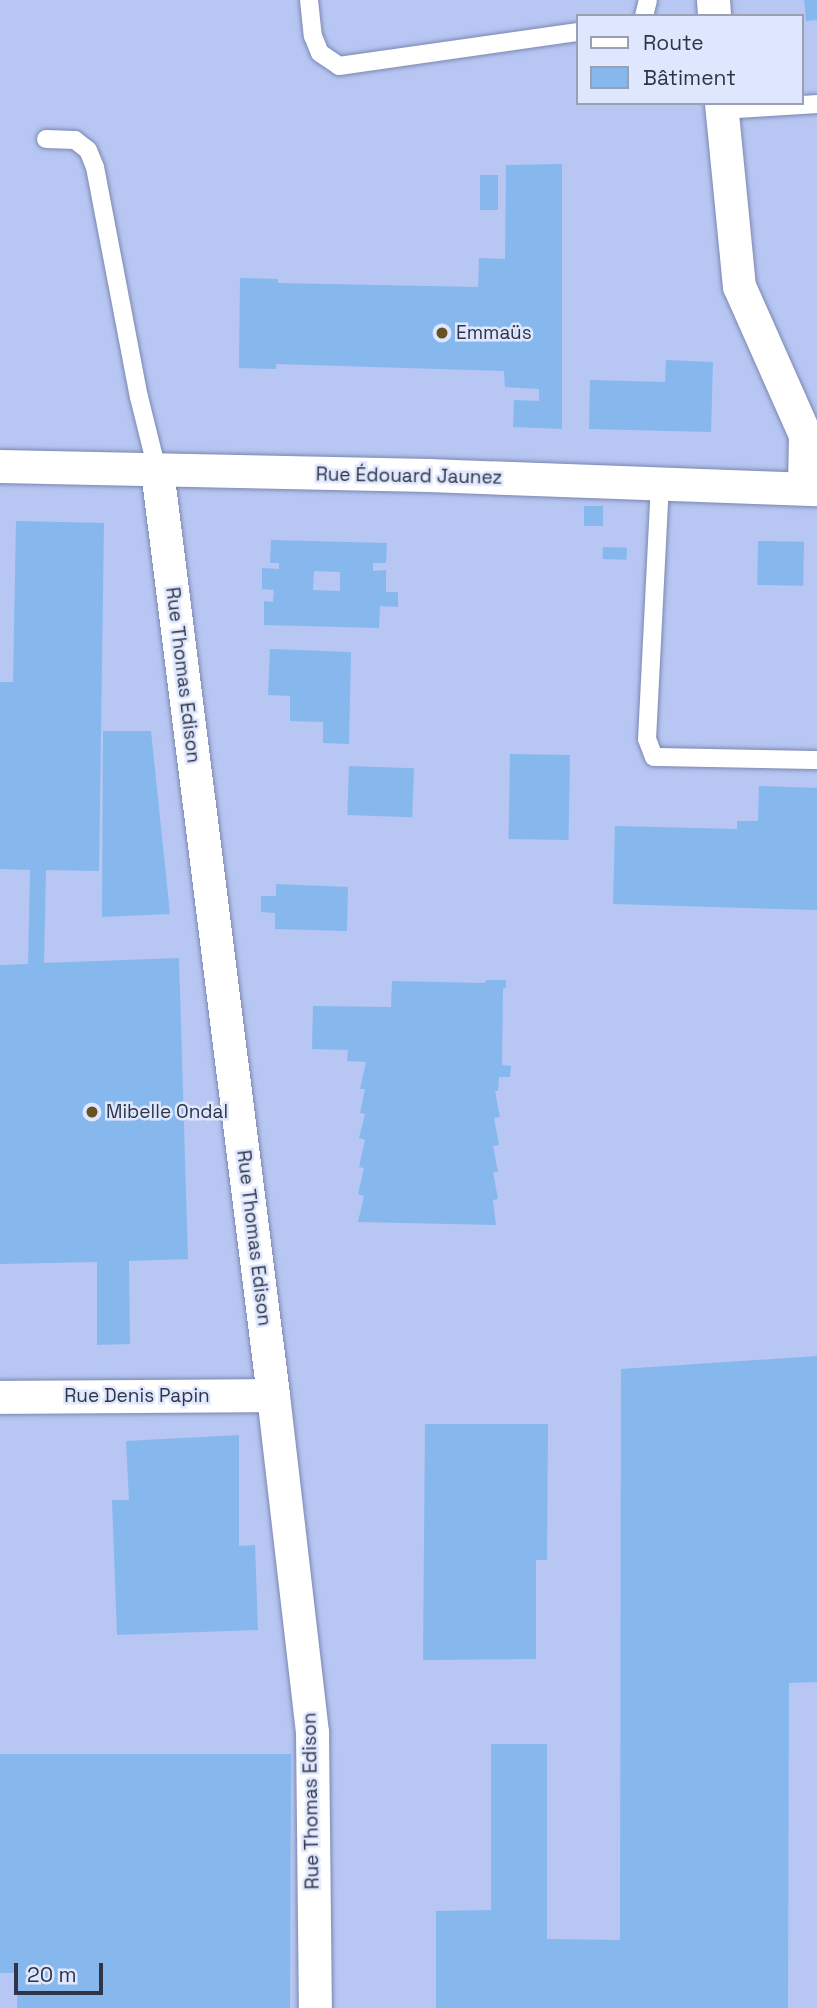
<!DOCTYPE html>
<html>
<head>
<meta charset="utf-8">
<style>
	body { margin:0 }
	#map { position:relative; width:817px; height:2008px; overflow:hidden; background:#b7c6f2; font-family:"Space Grotesk",sans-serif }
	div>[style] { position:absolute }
	.building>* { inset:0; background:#86b8ee; transform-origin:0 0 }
	.roads { filter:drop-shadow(0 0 2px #7a87b0) drop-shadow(0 0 2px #7a87b0) }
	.lane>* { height:18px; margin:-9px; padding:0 9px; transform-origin:9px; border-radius:9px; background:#fff }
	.street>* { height:33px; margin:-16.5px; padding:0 16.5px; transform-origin:16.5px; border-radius:16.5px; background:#fff }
	.dots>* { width:19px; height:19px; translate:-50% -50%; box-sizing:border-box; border:4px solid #dfe7fe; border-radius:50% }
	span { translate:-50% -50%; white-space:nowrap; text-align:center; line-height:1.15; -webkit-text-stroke:5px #dfe7fe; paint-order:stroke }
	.poi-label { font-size:19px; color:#2f3546 }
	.left { translate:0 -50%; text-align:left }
	.street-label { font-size:19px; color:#2f3546 }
	.legend { position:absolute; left:576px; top:14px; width:228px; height:91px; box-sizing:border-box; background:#dfe7fe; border:2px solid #99a0b4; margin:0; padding:9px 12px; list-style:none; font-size:21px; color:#2f3546 }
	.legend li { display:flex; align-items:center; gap:14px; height:35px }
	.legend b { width:35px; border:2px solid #99a0b4 }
	.scale { position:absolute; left:14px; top:1963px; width:89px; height:32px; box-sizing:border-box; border:4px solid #2f3546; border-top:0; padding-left:9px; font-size:21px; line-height:24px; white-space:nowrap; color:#2f3546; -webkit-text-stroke:5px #dfe7fe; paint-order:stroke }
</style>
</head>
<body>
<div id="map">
	<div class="building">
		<div style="clip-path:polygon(804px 0,817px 0,817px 20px,806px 21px)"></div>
		<div style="clip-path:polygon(562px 164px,562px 429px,513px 427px,514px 400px,539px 401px,539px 389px,505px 387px,504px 371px,276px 364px,276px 369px,239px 368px,240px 278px,278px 279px,278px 283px,478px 287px,479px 258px,505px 259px,506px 165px)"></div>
		<div style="left:480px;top:175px;width:18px;height:35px"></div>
		<div style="clip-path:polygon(666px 360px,713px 362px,711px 432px,589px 429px,590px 380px,665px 382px)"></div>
		<div style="left:584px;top:506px;width:19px;height:20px"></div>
		<div style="clip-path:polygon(16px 521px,104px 523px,99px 871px,46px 870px,44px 963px,179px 958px,188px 1259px,129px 1261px,130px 1344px,97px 1345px,97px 1262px,0 1264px,0 965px,28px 964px,30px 870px,0 869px,0 682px,13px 682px)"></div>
		<div style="clip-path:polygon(evenodd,271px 540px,387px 543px,386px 563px,373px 563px,373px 571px,386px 570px,386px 592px,398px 592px,398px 607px,380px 606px,379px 628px,264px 625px,264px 601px,273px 602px,274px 590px,262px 589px,262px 568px,279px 569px,279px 563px,270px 563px,271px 540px,314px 571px,340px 572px,340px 591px,313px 590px,314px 571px)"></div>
		<div style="left:758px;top:541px;width:46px;height:44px;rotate:1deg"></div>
		<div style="left:603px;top:547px;width:24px;height:12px;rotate:2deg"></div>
		<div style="clip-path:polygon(270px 649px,351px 652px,349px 744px,323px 743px,323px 722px,290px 721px,290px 696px,268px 695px)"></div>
		<div style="clip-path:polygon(103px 731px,151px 731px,170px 914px,102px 917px)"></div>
		<div style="left:510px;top:754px;width:60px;height:85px;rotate:1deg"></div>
		<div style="left:349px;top:766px;width:65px;height:49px;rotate:2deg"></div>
		<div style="clip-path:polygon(759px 786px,817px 788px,817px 910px,613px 904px,615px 826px,737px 829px,737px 821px,758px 821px)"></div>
		<div style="clip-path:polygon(276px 884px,348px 887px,347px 931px,275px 929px,275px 913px,261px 912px,261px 896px,276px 896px)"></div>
		<div style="clip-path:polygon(487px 980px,506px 980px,506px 988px,503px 988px,502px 1065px,511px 1066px,510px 1077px,499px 1077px,498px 1091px,495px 1091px,500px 1117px,494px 1118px,499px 1145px,493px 1146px,498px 1172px,493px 1172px,498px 1199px,493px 1200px,496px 1225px,358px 1222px,364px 1196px,358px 1194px,364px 1168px,359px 1167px,365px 1140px,359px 1138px,365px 1114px,360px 1113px,365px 1089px,360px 1089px,366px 1062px,347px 1061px,348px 1050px,312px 1049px,313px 1006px,391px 1007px,392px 981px,484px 983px)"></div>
		<div style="clip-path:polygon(817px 1356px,817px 1682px,789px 1683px,788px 2008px,436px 2008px,436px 1911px,491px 1910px,491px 1744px,547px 1744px,547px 1939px,620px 1940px,621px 1369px)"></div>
		<div style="clip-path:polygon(425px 1424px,548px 1424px,547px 1560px,536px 1560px,536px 1659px,423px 1660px)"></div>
		<div style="clip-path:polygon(239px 1435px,239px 1546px,255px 1545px,258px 1630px,117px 1635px,112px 1500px,129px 1500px,126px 1441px)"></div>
		<div style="clip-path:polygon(0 1754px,291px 1754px,290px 2008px,17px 2008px,18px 1973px,0 1973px)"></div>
	</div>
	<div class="roads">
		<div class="lane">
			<div style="left:309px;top:0;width:36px;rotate:84deg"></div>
			<div style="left:313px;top:36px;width:18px;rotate:68deg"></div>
			<div style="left:320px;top:53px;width:23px;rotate:34deg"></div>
			<div style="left:339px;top:66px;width:240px;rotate:-8.1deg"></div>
			<div style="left:644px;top:16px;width:16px;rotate:-76deg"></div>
			<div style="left:722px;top:110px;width:95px;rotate:-3.6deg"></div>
			<div style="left:46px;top:139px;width:29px;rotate:2deg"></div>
			<div style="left:75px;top:140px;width:16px;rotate:38deg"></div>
			<div style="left:88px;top:150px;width:18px;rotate:68deg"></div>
			<div style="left:95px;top:167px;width:234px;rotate:79.2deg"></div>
			<div style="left:139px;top:397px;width:75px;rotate:76.1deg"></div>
			<div style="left:660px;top:483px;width:256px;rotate:92.9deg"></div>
			<div style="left:647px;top:739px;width:19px;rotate:69deg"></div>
			<div style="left:654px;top:757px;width:163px;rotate:1.1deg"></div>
		</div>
		<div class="street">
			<div style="left:713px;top:0;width:16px;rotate:86deg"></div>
			<div style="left:721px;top:103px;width:184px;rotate:84.4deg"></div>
			<div style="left:739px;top:286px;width:163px;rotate:66.1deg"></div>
			<div style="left:805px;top:435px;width:52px;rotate:91.1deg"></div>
			<div style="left:0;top:466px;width:428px;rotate:1.2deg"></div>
			<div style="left:428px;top:475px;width:389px;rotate:2.1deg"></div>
			<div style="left:157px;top:470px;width:932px;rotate:82.85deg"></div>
			<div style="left:273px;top:1395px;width:339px;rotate:83.4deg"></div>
			<div style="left:312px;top:1732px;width:276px;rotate:89.4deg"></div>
			<div style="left:0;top:1397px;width:273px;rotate:-0.4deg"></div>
		</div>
	</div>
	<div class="dots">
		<div style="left:442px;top:333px;background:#655421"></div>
		<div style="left:92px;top:1112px;background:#655421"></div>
	</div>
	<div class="poi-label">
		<span class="left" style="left:456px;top:333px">Emmaüs</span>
		<span class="left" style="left:106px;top:1112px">Mibelle Ondal</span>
	</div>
	<div class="street-label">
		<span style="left:409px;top:476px;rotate:1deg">Rue Édouard Jaunez</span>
		<span style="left:183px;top:675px;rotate:83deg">Rue Thomas Edison</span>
		<span style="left:254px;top:1238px;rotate:83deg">Rue Thomas Edison</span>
		<span style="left:137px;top:1396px">Rue Denis Papin</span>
		<span style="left:311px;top:1801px;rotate:-91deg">Rue Thomas Edison</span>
	</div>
	<ul class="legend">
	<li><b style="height:9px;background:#fff"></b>Route</li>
	<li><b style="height:19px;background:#86b8ee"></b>Bâtiment</li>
	</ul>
	<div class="scale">20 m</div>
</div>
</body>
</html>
